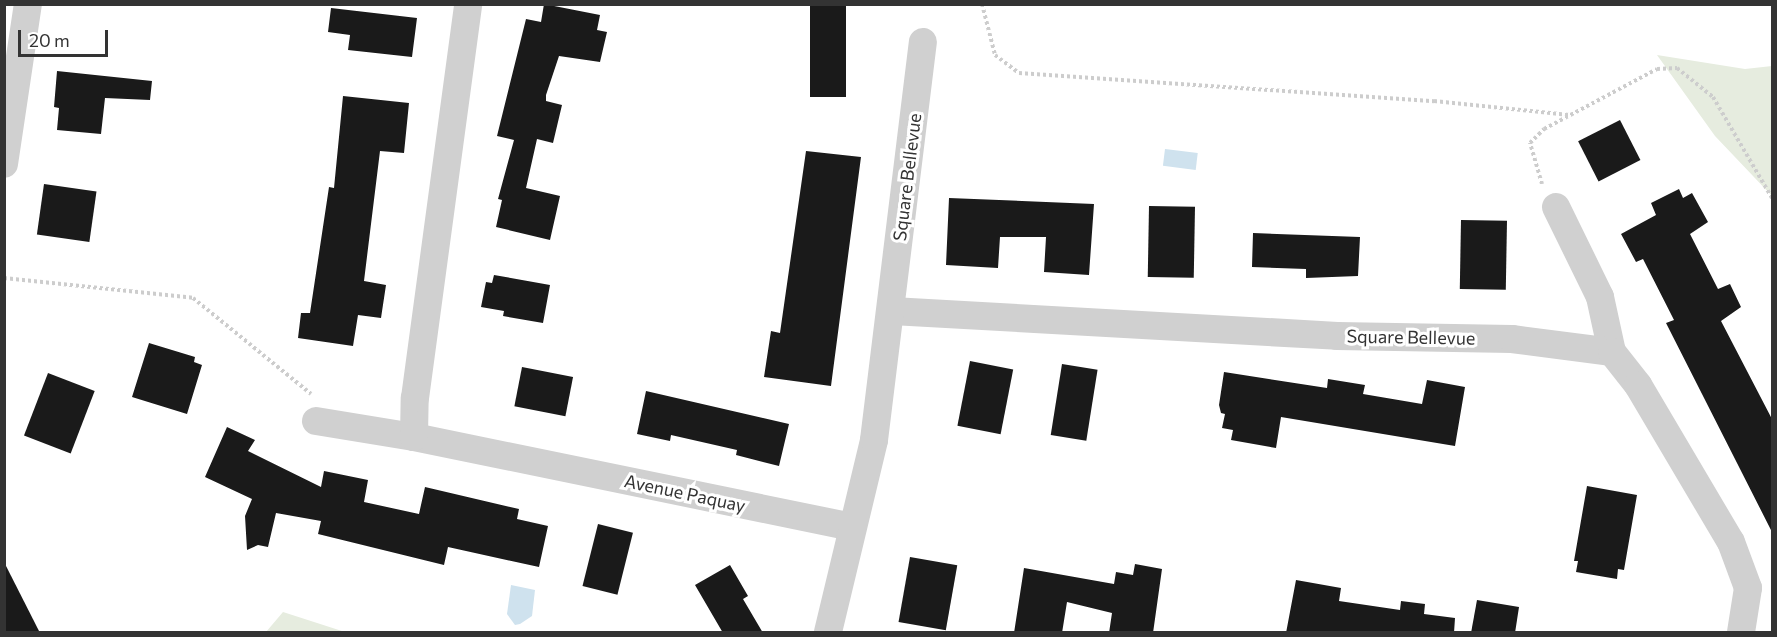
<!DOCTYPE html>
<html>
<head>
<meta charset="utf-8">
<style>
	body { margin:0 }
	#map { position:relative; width:1777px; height:637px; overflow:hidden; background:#fff; font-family:Commissioner,sans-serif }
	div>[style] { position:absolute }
	.green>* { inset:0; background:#e6ecdf }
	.water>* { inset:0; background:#cfe2ee; transform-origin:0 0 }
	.building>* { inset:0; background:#1a1a1a; transform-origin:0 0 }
	.path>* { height:4px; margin-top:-2px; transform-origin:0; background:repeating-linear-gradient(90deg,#cdcdcd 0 3px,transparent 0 6px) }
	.street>* { height:28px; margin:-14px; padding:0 14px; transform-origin:14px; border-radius:14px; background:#d0d0d0 }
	span { translate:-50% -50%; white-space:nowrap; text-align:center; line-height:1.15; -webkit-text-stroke:6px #fff; paint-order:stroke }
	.street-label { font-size:18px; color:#333 }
	.frame { position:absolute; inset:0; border:6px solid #333; pointer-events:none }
	.scale { position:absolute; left:18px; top:30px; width:90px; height:27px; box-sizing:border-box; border:3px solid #333; border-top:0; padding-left:8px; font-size:18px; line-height:21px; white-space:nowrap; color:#333; -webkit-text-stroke:4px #fff; paint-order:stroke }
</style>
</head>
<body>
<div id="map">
	<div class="green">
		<div style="clip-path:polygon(1657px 55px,1745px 69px,1772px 66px,1772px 196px,1715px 136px)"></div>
		<div style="clip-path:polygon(283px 612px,345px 632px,266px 632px)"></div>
	</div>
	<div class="water">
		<div style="left:1165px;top:149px;width:33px;height:17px;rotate:7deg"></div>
		<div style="clip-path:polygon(511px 585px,535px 590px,532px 616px,520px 624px,515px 625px,507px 614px)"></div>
	</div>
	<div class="building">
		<div style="clip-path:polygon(544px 4px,600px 15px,597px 30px,607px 32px,600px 62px,559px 56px,546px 95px,546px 101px,562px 105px,553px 143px,537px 139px,526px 188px,560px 196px,550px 240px,496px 227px,502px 200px,498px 199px,514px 140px,497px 136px,526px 19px,541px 22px)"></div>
		<div style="left:810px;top:4px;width:36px;height:93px"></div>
		<div style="clip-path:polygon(331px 8px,417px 18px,412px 57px,348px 50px,350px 35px,328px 32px)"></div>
		<div style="clip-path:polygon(57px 71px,152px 81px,150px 100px,105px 98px,101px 134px,57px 130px,59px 108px,54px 107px)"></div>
		<div style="clip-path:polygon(343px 96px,409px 103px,404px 153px,380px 151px,364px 281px,386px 285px,381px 318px,358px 315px,353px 346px,298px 338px,301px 313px,310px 313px,329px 187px,334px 188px)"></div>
		<div style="left:1620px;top:120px;width:45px;height:47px;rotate:63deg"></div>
		<div style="clip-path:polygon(806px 151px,861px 157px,831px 386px,764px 377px,771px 331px,780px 333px)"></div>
		<div style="left:44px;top:184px;width:53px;height:51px;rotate:8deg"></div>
		<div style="clip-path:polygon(1679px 189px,1683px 198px,1692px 193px,1708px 222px,1690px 234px,1718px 289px,1730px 284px,1741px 307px,1721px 321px,1773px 421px,1773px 534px,1666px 323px,1674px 320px,1643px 259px,1636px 262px,1621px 234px,1656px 215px,1651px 203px)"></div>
		<div style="clip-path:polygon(949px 198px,1094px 204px,1089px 275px,1044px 272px,1046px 237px,1000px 237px,998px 268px,946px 265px)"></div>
		<div style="left:1149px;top:206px;width:46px;height:71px;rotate:1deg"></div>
		<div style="left:1461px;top:220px;width:46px;height:69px;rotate:1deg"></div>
		<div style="clip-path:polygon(1253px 233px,1360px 237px,1358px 276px,1306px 278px,1306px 269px,1252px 267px)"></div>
		<div style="clip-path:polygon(494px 275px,550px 285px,543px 323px,503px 316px,504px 311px,481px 307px,486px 282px,492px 283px)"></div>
		<div style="clip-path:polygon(149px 343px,195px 357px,194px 362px,202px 365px,187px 414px,132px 397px)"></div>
		<div style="left:970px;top:361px;width:44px;height:66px;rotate:11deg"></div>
		<div style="left:1062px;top:364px;width:36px;height:72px;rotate:9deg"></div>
		<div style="left:522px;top:367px;width:52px;height:40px;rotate:11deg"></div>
		<div style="clip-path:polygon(1224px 372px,1327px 388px,1328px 379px,1365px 385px,1363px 394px,1422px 404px,1427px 380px,1465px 387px,1455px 446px,1281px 417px,1276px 448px,1231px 440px,1233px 430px,1222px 428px,1225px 414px,1221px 413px,1219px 405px)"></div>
		<div style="left:48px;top:373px;width:50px;height:67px;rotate:21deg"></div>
		<div style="clip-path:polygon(646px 391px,789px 424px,779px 466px,736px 455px,737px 450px,671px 435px,670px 441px,637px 434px)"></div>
		<div style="clip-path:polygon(227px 427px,255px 440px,248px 451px,321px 487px,324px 471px,368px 480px,364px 502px,419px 514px,425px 487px,519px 509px,517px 519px,548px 526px,539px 567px,448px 547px,444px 565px,318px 534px,321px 521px,276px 513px,268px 547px,258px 545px,247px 550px,245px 516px,252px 499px,205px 477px)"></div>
		<div style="clip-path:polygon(1587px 486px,1637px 495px,1624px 570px,1618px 569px,1617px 579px,1576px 572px,1578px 561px,1574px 561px)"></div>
		<div style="left:598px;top:524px;width:36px;height:64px;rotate:14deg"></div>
		<div style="left:910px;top:557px;width:48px;height:66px;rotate:10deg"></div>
		<div style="clip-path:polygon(4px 562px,40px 633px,4px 633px)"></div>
		<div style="clip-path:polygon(1135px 564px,1162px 569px,1153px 633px,1109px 633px,1112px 613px,1067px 602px,1062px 633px,1014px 633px,1024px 568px,1114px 584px,1116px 572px,1133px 575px)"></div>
		<div style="clip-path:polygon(730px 565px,748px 596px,743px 599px,763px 633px,723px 633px,695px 585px)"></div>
		<div style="clip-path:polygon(1296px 580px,1341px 588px,1339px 601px,1400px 610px,1401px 601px,1425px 604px,1424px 614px,1455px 618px,1454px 633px,1286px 633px)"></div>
		<div style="clip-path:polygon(1477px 600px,1519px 607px,1515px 633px,1471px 633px)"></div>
	</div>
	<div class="path">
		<div style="left:982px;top:4px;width:53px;rotate:75.7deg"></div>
		<div style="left:995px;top:55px;width:30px;rotate:37deg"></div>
		<div style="left:1019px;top:73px;width:416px;rotate:3.9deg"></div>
		<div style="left:1434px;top:101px;width:136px;rotate:5.9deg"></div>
		<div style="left:1542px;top:184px;width:43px;rotate:-106.3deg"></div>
		<div style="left:1530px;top:143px;width:20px;rotate:-45deg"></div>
		<div style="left:1544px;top:129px;width:128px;rotate:-28deg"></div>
		<div style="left:1657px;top:69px;width:20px;rotate:-3deg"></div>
		<div style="left:1677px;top:68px;width:46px;rotate:38.9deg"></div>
		<div style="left:1713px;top:97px;width:117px;rotate:59.7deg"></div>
		<div style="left:4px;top:278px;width:190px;rotate:6deg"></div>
		<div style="left:193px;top:298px;width:152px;rotate:39.1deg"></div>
	</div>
	<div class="street">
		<div style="left:4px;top:164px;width:162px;rotate:-81.5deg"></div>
		<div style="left:1556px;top:207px;width:100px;rotate:63.9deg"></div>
		<div style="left:1600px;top:297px;width:56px;rotate:77.7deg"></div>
		<div style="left:892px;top:311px;width:446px;rotate:3.2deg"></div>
		<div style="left:1337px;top:336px;width:175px;rotate:1deg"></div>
		<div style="left:1512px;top:339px;width:101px;rotate:7.4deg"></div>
		<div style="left:1612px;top:352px;width:42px;rotate:51.8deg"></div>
		<div style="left:1638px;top:385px;width:182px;rotate:59.4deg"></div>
		<div style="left:1731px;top:542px;width:49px;rotate:69.7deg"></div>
		<div style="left:1748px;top:588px;width:45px;rotate:99deg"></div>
		<div style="left:316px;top:421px;width:99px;rotate:9.3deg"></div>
		<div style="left:414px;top:437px;width:446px;rotate:11.6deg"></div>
		<div style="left:414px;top:437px;width:39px;rotate:-89deg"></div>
		<div style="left:415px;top:398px;width:398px;rotate:-82.3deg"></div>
		<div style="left:828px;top:632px;width:197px;rotate:-76.5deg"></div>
		<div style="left:874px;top:440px;width:401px;rotate:-83deg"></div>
	</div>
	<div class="street-label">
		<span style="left:907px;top:177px;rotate:-83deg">Square Bellevue</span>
		<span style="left:1411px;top:337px;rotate:1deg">Square Bellevue</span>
		<span style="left:685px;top:493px;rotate:12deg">Avenue Paquay</span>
	</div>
	<div class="frame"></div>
	<div class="scale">20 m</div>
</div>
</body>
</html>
